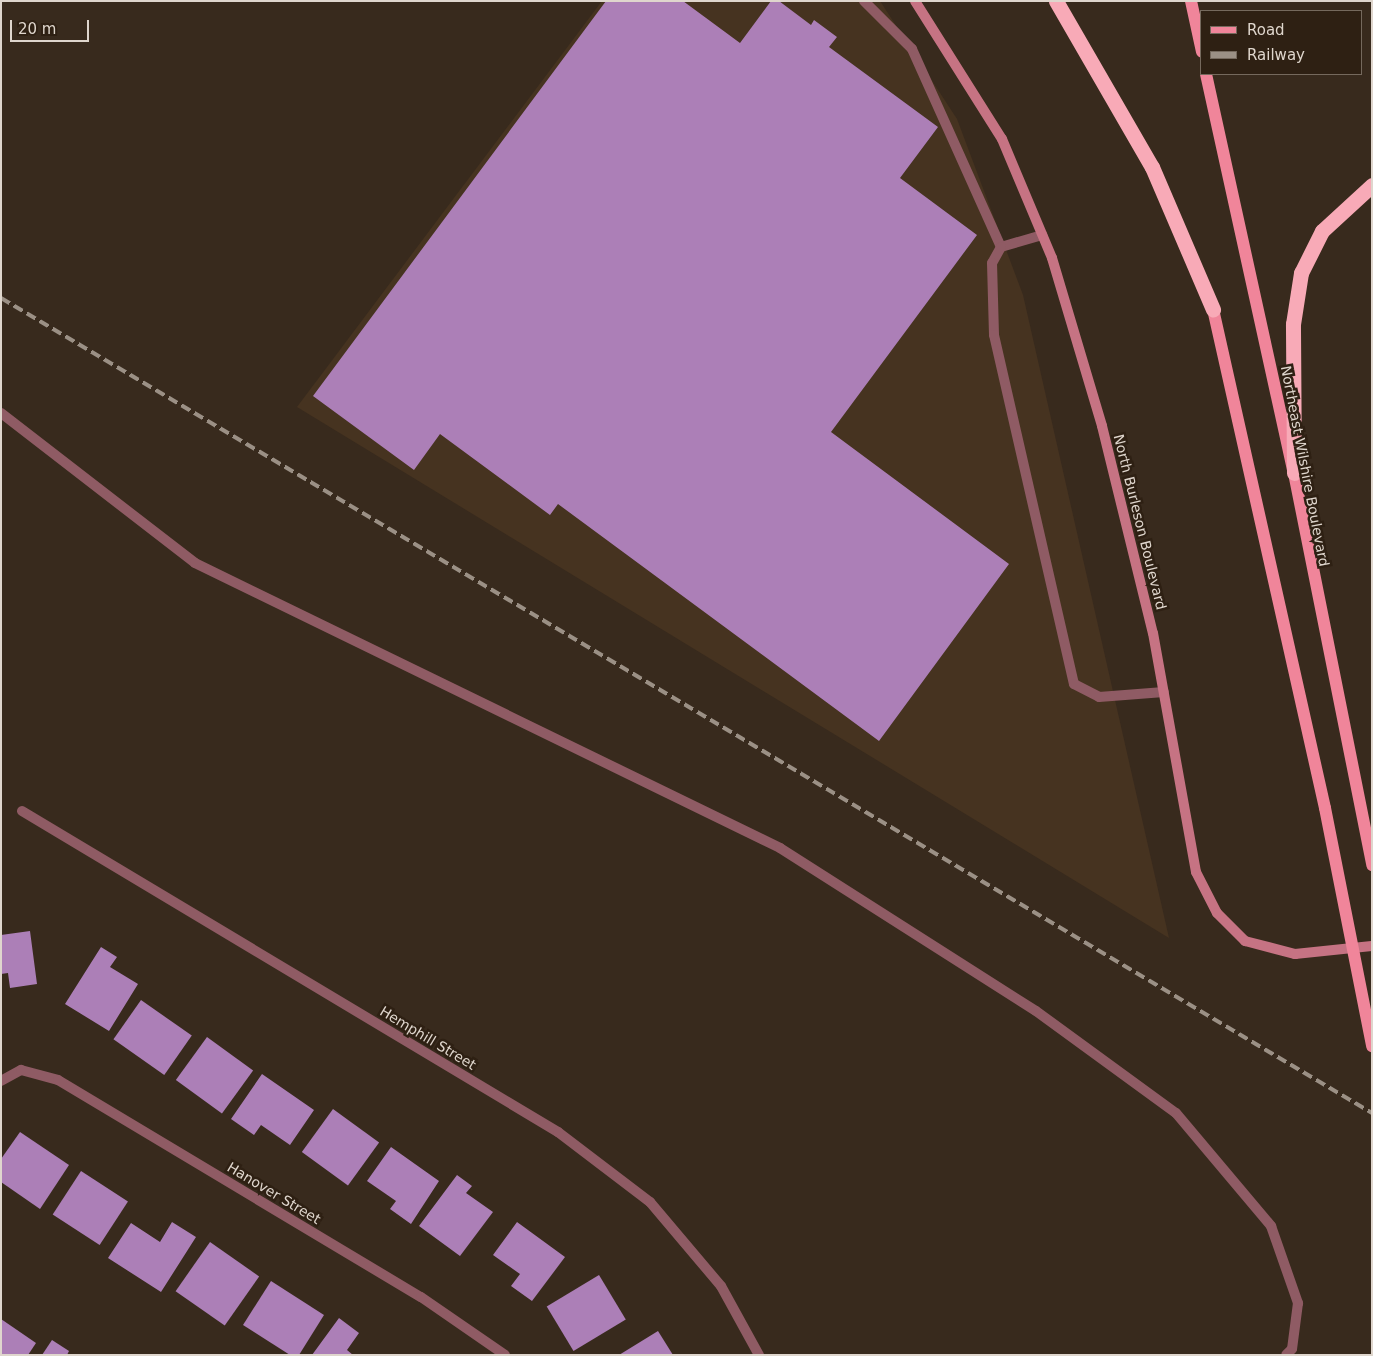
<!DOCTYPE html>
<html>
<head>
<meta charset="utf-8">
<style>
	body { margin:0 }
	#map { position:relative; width:1373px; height:1356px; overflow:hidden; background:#382a1d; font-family:"DejaVu Sans",sans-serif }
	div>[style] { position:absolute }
	.built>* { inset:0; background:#463320 }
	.building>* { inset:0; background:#ac7fb7; transform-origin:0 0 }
	.lane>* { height:10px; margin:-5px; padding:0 5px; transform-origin:5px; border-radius:5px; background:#8f5b64 }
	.street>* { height:10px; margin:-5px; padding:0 5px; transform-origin:5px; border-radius:5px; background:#8f5b64 }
	.secondary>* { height:10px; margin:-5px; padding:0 5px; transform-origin:5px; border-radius:5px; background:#c67383 }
	.primary>* { height:12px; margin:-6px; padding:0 6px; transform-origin:6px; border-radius:6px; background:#f0859a }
	.highway>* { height:15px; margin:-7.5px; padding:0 7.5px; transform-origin:7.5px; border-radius:7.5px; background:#f8aab7 }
	.rail>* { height:4px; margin-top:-2px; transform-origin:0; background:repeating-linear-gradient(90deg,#9b9085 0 10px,transparent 0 15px) }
	.primary-bridge>* { height:12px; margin:-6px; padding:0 6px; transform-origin:6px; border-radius:6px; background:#f0859a }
	span { translate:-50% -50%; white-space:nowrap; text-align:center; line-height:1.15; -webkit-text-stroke:5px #2e2013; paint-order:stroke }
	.street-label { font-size:14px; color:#dfd6cd }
	.frame { position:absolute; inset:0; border:2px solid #dfd6cd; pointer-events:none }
	.legend { position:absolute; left:1200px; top:10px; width:162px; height:65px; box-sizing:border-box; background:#2e2013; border:1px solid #75695d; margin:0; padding:6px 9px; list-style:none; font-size:15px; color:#dfd6cd }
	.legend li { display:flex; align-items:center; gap:10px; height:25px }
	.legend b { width:25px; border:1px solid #75695d }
	.scale { position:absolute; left:10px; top:20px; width:79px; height:22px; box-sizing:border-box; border:2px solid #dfd6cd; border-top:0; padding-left:6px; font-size:15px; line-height:18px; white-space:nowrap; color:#dfd6cd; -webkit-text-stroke:4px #2e2013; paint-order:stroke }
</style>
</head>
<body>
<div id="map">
	<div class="built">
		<div style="clip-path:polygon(602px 1px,880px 1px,957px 119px,1023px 295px,1169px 938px,297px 407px)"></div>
	</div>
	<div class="building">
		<div style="clip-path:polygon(606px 1px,683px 1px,740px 43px,771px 1px,779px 1px,811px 25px,814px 20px,837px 37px,829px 47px,938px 127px,900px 178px,977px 235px,831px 432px,1009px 564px,879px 741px,558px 504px,550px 515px,440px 434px,414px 470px,313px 396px)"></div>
		<div style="clip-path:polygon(30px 931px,37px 984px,10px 988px,8px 973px,1px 974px,1px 935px)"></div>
		<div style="clip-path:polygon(101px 947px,117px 957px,110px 967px,138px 984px,109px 1031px,65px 1004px)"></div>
		<div style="left:141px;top:1000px;width:62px;height:48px;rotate:35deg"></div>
		<div style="left:207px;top:1037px;width:57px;height:53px;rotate:36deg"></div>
		<div style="clip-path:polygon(262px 1074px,314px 1110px,290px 1145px,261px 1125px,254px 1135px,231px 1119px)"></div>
		<div style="left:333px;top:1109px;width:57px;height:53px;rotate:36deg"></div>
		<div style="clip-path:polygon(20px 1132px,69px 1165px,40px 1209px,1px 1182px,1px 1159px)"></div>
		<div style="clip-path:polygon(391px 1147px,439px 1181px,411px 1224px,390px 1209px,396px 1201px,367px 1181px)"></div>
		<div style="left:81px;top:1171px;width:56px;height:52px;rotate:33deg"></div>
		<div style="clip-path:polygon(457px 1175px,472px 1186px,466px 1193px,493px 1212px,460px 1256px,419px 1226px)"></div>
		<div style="clip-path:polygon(172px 1222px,196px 1237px,161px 1292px,108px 1258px,131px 1223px,160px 1242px)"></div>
		<div style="clip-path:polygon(517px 1222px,565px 1257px,532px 1301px,511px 1286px,520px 1274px,493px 1255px)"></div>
		<div style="left:210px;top:1242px;width:60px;height:60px;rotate:35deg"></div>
		<div style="left:599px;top:1275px;width:52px;height:61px;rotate:59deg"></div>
		<div style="clip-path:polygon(271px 1281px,324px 1315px,299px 1355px,290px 1355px,243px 1325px)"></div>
		<div style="clip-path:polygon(339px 1318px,359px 1333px,347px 1350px,353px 1355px,312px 1355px)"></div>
		<div style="clip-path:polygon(1px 1319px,36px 1343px,28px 1355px,1px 1355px)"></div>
		<div style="clip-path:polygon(658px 1331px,673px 1355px,619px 1355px)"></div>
		<div style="clip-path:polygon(52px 1340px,69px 1351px,67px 1355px,42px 1355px)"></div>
	</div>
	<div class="lane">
		<div style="left:864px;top:1px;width:68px;rotate:45deg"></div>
		<div style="left:912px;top:49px;width:217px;rotate:65.8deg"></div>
		<div style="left:1001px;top:247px;width:43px;rotate:-16.3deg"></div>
		<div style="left:1001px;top:247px;width:18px;rotate:119deg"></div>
		<div style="left:992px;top:263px;width:72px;rotate:88.4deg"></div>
		<div style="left:994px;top:335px;width:358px;rotate:77.1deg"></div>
		<div style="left:1074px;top:684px;width:28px;rotate:27deg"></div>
		<div style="left:1099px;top:697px;width:65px;rotate:-4.4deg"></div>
		<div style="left:1px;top:413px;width:245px;rotate:37.7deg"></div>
		<div style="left:195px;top:563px;width:651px;rotate:25.97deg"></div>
		<div style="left:780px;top:848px;width:303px;rotate:32.5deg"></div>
		<div style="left:1036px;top:1011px;width:173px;rotate:36.1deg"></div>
		<div style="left:1176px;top:1113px;width:148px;rotate:49.9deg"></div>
		<div style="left:1271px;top:1226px;width:82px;rotate:70.7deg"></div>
		<div style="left:1298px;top:1303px;width:46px;rotate:97.4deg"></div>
		<div style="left:1292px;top:1349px;width:8px;rotate:135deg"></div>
	</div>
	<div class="street">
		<div style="left:22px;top:811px;width:625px;rotate:30.92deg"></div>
		<div style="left:558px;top:1132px;width:116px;rotate:37.3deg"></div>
		<div style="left:650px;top:1202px;width:110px;rotate:49.8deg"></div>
		<div style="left:721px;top:1286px;width:79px;rotate:61.2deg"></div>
		<div style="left:1px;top:1081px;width:23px;rotate:-29deg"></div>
		<div style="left:21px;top:1070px;width:38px;rotate:15deg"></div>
		<div style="left:58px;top:1080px;width:423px;rotate:30.9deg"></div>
		<div style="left:421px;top:1297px;width:102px;rotate:34.6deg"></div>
	</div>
	<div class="secondary">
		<div style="left:915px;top:1px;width:163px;rotate:57.8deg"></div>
		<div style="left:1002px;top:139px;width:129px;rotate:67.2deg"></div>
		<div style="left:1052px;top:258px;width:175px;rotate:73.4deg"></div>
		<div style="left:1102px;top:426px;width:213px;rotate:76.2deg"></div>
		<div style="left:1153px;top:633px;width:243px;rotate:79.8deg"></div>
		<div style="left:1196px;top:872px;width:46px;rotate:62.9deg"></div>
		<div style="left:1217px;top:913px;width:40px;rotate:45deg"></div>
		<div style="left:1245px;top:941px;width:52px;rotate:14.6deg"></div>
		<div style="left:1295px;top:954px;width:77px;rotate:-5.9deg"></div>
	</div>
	<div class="primary">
		<div style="left:1191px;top:1px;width:52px;rotate:77.8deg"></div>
		<div style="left:1206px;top:74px;width:409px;rotate:77.6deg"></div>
		<div style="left:1294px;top:473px;width:400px;rotate:78.7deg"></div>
		<div style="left:1213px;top:309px;width:511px;rotate:77.35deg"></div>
	</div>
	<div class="highway">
		<div style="left:1056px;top:1px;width:192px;rotate:60deg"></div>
		<div style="left:1152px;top:167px;width:155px;rotate:66.8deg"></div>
		<div style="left:1294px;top:473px;width:149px;rotate:-90.4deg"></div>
		<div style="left:1293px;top:324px;width:52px;rotate:-81.1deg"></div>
		<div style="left:1301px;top:273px;width:47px;rotate:-63.4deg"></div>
		<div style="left:1322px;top:231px;width:68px;rotate:-42.6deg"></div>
	</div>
	<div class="rail">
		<div style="left:1px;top:298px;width:1595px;rotate:30.73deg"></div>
	</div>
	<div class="primary-bridge">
		<div style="left:1325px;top:808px;width:243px;rotate:78.8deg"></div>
	</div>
	<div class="street-label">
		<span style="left:1305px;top:466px;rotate:79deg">Northeast Wilshire Boulevard</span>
		<span style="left:1140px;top:522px;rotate:76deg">North Burleson Boulevard</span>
		<span style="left:428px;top:1038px;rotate:31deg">Hemphill Street</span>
		<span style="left:274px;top:1193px;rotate:31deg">Hanover Street</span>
	</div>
	<div class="frame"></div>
	<ul class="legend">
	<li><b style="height:6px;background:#f0859a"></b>Road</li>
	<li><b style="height:6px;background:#9b9085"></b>Railway</li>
	</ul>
	<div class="scale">20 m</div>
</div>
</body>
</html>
